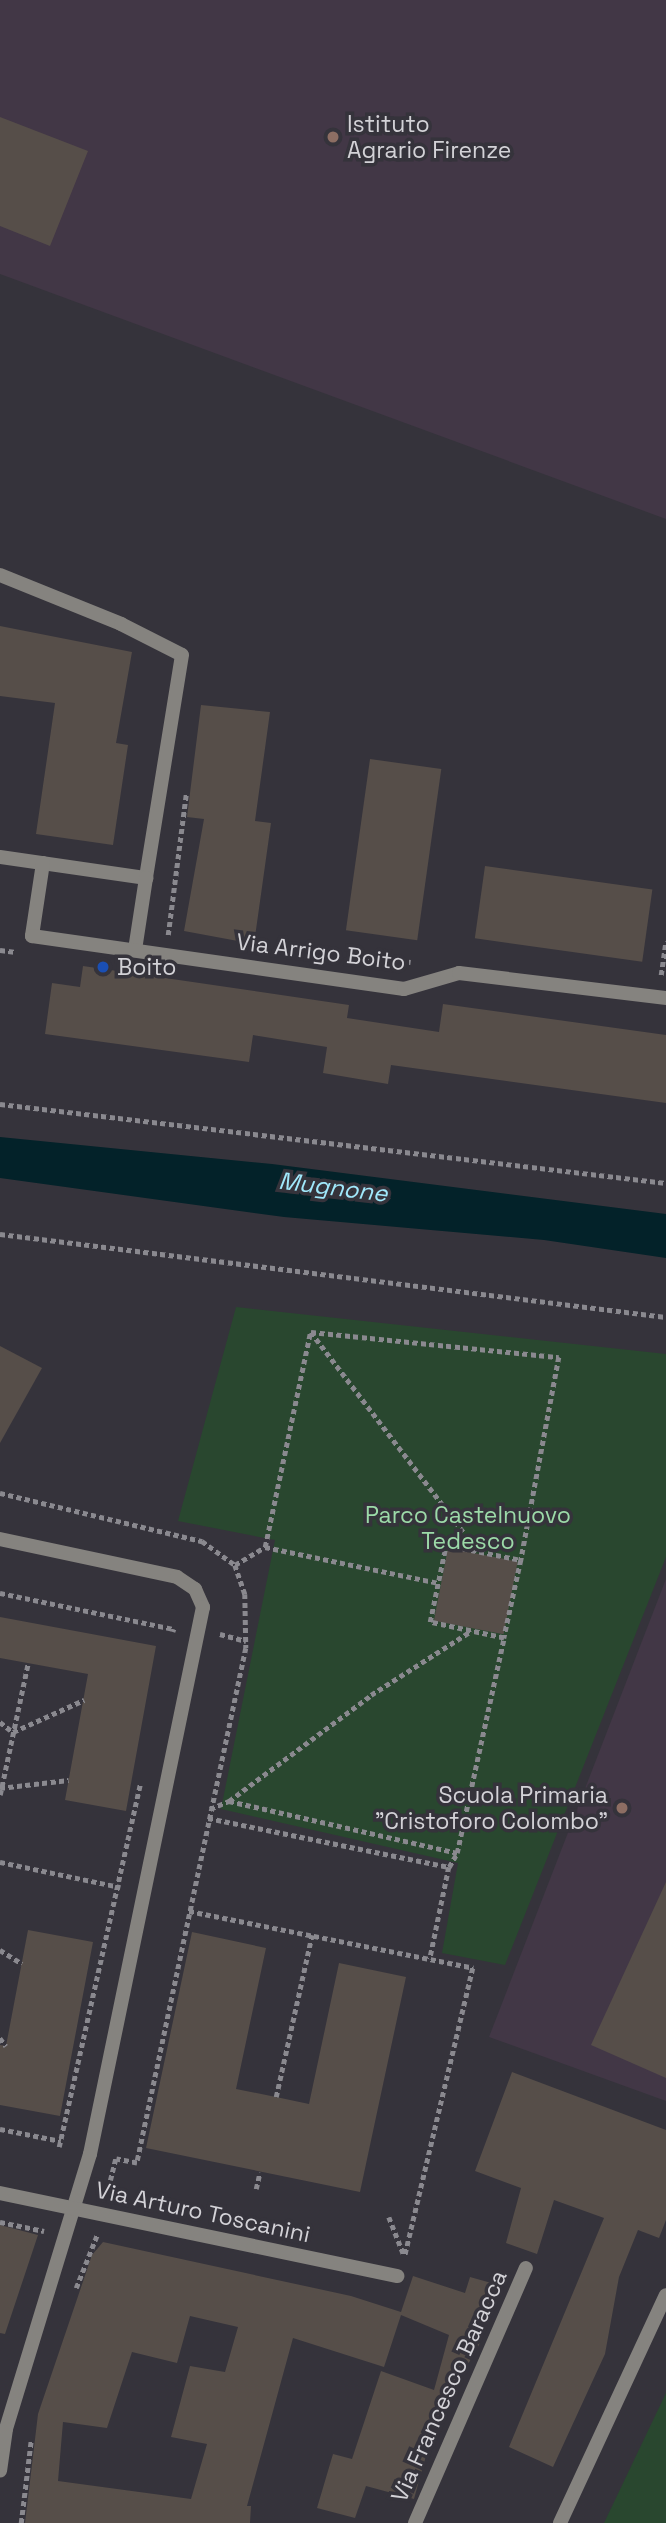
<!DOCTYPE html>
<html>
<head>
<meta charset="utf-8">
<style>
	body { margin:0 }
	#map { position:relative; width:666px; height:2523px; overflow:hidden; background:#35333b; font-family:"Space Grotesk",sans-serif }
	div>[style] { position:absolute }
	.education>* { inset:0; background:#423746 }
	.green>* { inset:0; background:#29472f }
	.water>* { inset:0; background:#032229 }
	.building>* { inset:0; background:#564e49; transform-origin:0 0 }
	.path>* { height:4.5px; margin-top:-2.25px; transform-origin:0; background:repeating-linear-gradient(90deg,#8a898f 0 5px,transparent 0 8.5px) }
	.minor>* { height:14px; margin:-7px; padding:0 7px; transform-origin:7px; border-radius:7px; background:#85837f }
	.dots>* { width:19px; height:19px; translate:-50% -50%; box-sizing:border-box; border:4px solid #35333b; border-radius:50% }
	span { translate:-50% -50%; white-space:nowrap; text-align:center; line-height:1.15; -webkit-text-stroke:7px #35333b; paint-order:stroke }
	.poi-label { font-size:23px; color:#d3d2d7 }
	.left { translate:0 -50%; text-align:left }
	.right { translate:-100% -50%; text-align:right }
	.street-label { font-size:23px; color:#d3d2d7 }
	.park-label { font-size:23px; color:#9cdaa8 }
	.water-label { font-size:24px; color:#a1e8fb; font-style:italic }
</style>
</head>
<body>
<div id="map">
	<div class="education">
		<div style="clip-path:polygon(0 0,666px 0,666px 519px,0 274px)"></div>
		<div style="clip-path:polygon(666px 1579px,666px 2101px,489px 2037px)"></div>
	</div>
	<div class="green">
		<div style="clip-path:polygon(236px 1307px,666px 1354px,666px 1557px,505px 1965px,442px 1953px,458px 1863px,221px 1809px,275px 1540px,178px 1521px)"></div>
		<div style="clip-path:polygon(666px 2393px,666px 2523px,604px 2523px)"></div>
	</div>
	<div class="water">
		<div style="clip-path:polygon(0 1137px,272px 1164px,666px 1214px,666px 1258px,544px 1240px,284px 1217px,0 1178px)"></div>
	</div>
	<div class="building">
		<div style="clip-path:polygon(0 117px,88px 151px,50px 246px,0 226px)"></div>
		<div style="clip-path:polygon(0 626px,132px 652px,116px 743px,128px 745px,113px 845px,36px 834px,55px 703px,0 696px)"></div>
		<div style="clip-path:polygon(201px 705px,270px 712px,255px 821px,271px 823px,254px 944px,184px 931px,204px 819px,187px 817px)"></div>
		<div style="left:370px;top:759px;width:72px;height:173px;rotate:8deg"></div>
		<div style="left:485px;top:866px;width:169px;height:73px;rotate:8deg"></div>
		<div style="clip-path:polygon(83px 966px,349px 1005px,347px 1018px,439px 1032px,443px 1004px,666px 1035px,666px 1103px,391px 1065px,388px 1084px,323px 1073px,327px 1047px,253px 1035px,249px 1062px,45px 1034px,52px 983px,80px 987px)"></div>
		<div style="clip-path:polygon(0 1346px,42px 1368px,0 1443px)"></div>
		<div style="left:448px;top:1548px;width:71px;height:74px;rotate:11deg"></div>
		<div style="clip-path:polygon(0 1617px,156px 1646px,126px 1811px,65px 1800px,88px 1674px,0 1658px)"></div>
		<div style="clip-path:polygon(666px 1882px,666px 2078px,591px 2045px)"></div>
		<div style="clip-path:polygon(28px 1930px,93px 1942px,60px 2116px,0 2105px,0 2045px,6px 2046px)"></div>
		<div style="clip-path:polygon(192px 1932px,266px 1948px,236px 2089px,276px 2097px,309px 2104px,339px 1963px,406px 1977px,360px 2192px,146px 2148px)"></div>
		<div style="clip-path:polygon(512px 2072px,666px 2130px,666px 2220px,659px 2238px,638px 2230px,619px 2277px,605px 2354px,553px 2467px,509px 2447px,604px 2218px,554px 2200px,537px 2254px,506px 2243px,521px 2188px,475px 2171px)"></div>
		<div style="clip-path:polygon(0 2225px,38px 2235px,5px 2334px,0 2333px)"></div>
		<div style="clip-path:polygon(evenodd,103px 2242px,351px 2296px,401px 2312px,413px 2276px,465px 2293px,470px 2277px,495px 2284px,479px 2345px,436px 2420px,414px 2499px,366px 2486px,355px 2518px,317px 2508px,333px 2454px,352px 2459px,381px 2371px,434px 2390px,449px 2335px,401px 2315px,384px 2367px,293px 2338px,247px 2506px,251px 2506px,250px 2523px,25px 2523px,38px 2414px,92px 2255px,103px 2242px,190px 2316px,238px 2327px,225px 2372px,190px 2366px,171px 2437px,207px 2444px,191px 2499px,58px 2481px,63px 2422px,107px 2428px,132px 2352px,177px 2363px,190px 2316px)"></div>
	</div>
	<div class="path">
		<div style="left:168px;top:935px;width:142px;rotate:-82.7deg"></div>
		<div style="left:0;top:950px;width:16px;rotate:7deg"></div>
		<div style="left:350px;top:955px;width:61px;rotate:6.5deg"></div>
		<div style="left:661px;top:975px;width:34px;rotate:-82deg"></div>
		<div style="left:0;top:1104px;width:671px;rotate:6.76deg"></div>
		<div style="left:0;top:1234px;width:671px;rotate:7.1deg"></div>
		<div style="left:311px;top:1332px;width:249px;rotate:5.8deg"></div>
		<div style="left:559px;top:1357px;width:207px;rotate:100.6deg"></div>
		<div style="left:521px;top:1560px;width:80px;rotate:102.3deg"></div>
		<div style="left:504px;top:1638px;width:76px;rotate:-167.8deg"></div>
		<div style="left:430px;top:1622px;width:79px;rotate:-78.3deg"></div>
		<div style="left:446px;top:1545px;width:76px;rotate:11.3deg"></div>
		<div style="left:311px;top:1332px;width:275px;rotate:52.7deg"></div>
		<div style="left:0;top:1493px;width:208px;rotate:13.4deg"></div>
		<div style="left:202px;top:1541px;width:41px;rotate:36deg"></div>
		<div style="left:235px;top:1565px;width:31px;rotate:71deg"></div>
		<div style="left:245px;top:1594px;width:54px;rotate:88.9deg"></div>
		<div style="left:246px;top:1648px;width:526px;rotate:101.95deg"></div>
		<div style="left:137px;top:2163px;width:21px;rotate:-169deg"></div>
		<div style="left:116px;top:2159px;width:32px;rotate:104deg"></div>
		<div style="left:265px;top:1547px;width:178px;rotate:11.7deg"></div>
		<div style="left:235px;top:1565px;width:35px;rotate:-31deg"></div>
		<div style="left:265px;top:1547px;width:219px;rotate:-78.1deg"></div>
		<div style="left:0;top:1593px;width:178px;rotate:11.7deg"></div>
		<div style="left:174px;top:1629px;width:3px;rotate:108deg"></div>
		<div style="left:220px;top:1634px;width:27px;rotate:15deg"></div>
		<div style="left:0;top:1722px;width:16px;rotate:38deg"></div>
		<div style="left:13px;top:1732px;width:78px;rotate:-24.3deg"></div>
		<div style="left:0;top:1788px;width:69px;rotate:-6.6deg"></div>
		<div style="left:0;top:1795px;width:135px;rotate:-78deg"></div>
		<div style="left:229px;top:1801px;width:234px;rotate:12.8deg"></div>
		<div style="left:457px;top:1853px;width:220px;rotate:-77.7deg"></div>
		<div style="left:210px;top:1809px;width:21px;rotate:-23deg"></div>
		<div style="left:229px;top:1801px;width:177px;rotate:-36.7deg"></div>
		<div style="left:371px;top:1695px;width:119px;rotate:-32.6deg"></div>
		<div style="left:208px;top:1818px;width:246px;rotate:11.5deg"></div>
		<div style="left:449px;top:1867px;width:94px;rotate:101.7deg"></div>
		<div style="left:0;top:1862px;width:123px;rotate:11.8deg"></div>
		<div style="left:449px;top:1867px;width:16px;rotate:-60deg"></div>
		<div style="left:189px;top:1911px;width:290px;rotate:11.3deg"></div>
		<div style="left:473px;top:1968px;width:295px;rotate:103.3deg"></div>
		<div style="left:0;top:1950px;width:26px;rotate:32deg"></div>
		<div style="left:0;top:2038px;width:10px;rotate:53deg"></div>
		<div style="left:276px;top:2097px;width:166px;rotate:-77.5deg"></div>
		<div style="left:0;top:2129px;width:62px;rotate:11.1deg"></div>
		<div style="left:59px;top:2147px;width:371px;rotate:-77.4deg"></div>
		<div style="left:256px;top:2189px;width:17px;rotate:-77deg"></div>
		<div style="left:389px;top:2217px;width:41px;rotate:68.5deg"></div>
		<div style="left:0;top:2222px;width:45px;rotate:11.6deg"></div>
		<div style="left:76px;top:2288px;width:57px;rotate:-68.4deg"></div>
		<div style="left:21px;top:2523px;width:84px;rotate:-83.1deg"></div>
	</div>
	<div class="minor">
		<div style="left:0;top:575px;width:131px;rotate:22deg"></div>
		<div style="left:121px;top:624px;width:68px;rotate:26.9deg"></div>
		<div style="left:182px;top:655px;width:226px;rotate:99.2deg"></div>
		<div style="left:0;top:857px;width:148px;rotate:8.2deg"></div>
		<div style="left:146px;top:878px;width:73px;rotate:98.7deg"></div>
		<div style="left:43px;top:863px;width:74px;rotate:98.6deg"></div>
		<div style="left:32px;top:936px;width:376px;rotate:8.1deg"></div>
		<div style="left:404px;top:989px;width:57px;rotate:-16.2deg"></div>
		<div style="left:459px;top:973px;width:209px;rotate:6.9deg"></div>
		<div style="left:0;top:1539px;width:181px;rotate:12.1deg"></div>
		<div style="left:177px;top:1577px;width:22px;rotate:34deg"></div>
		<div style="left:195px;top:1589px;width:20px;rotate:66deg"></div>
		<div style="left:203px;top:1607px;width:559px;rotate:101.67deg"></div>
		<div style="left:90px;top:2154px;width:288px;rotate:107deg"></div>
		<div style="left:6px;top:2429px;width:42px;rotate:98.1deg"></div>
		<div style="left:0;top:2193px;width:406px;rotate:11.8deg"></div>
		<div style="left:415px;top:2523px;width:278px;rotate:-66.5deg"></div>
		<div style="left:560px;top:2523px;width:251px;rotate:-65.1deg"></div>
	</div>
	<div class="dots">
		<div style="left:333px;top:137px;background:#8d6e63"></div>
		<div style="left:103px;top:967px;background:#1a4fb4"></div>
		<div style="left:622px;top:1808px;background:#8d6e63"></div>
	</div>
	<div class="poi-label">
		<span class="left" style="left:347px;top:137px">Istituto<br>Agrario Firenze</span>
		<span class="left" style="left:117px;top:967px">Boito</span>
		<span class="right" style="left:608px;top:1808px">Scuola Primaria<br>"Cristoforo Colombo"</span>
	</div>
	<div class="street-label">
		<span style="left:321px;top:952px;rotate:7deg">Via Arrigo Boito</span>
		<span style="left:203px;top:2212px;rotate:12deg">Via Arturo Toscanini</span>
		<span style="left:449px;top:2386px;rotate:-66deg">Via Francesco Baracca</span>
	</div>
	<div class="park-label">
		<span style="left:468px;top:1528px">Parco Castelnuovo<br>Tedesco</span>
	</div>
	<div class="water-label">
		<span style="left:333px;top:1187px;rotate:7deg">Mugnone</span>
	</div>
</div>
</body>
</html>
